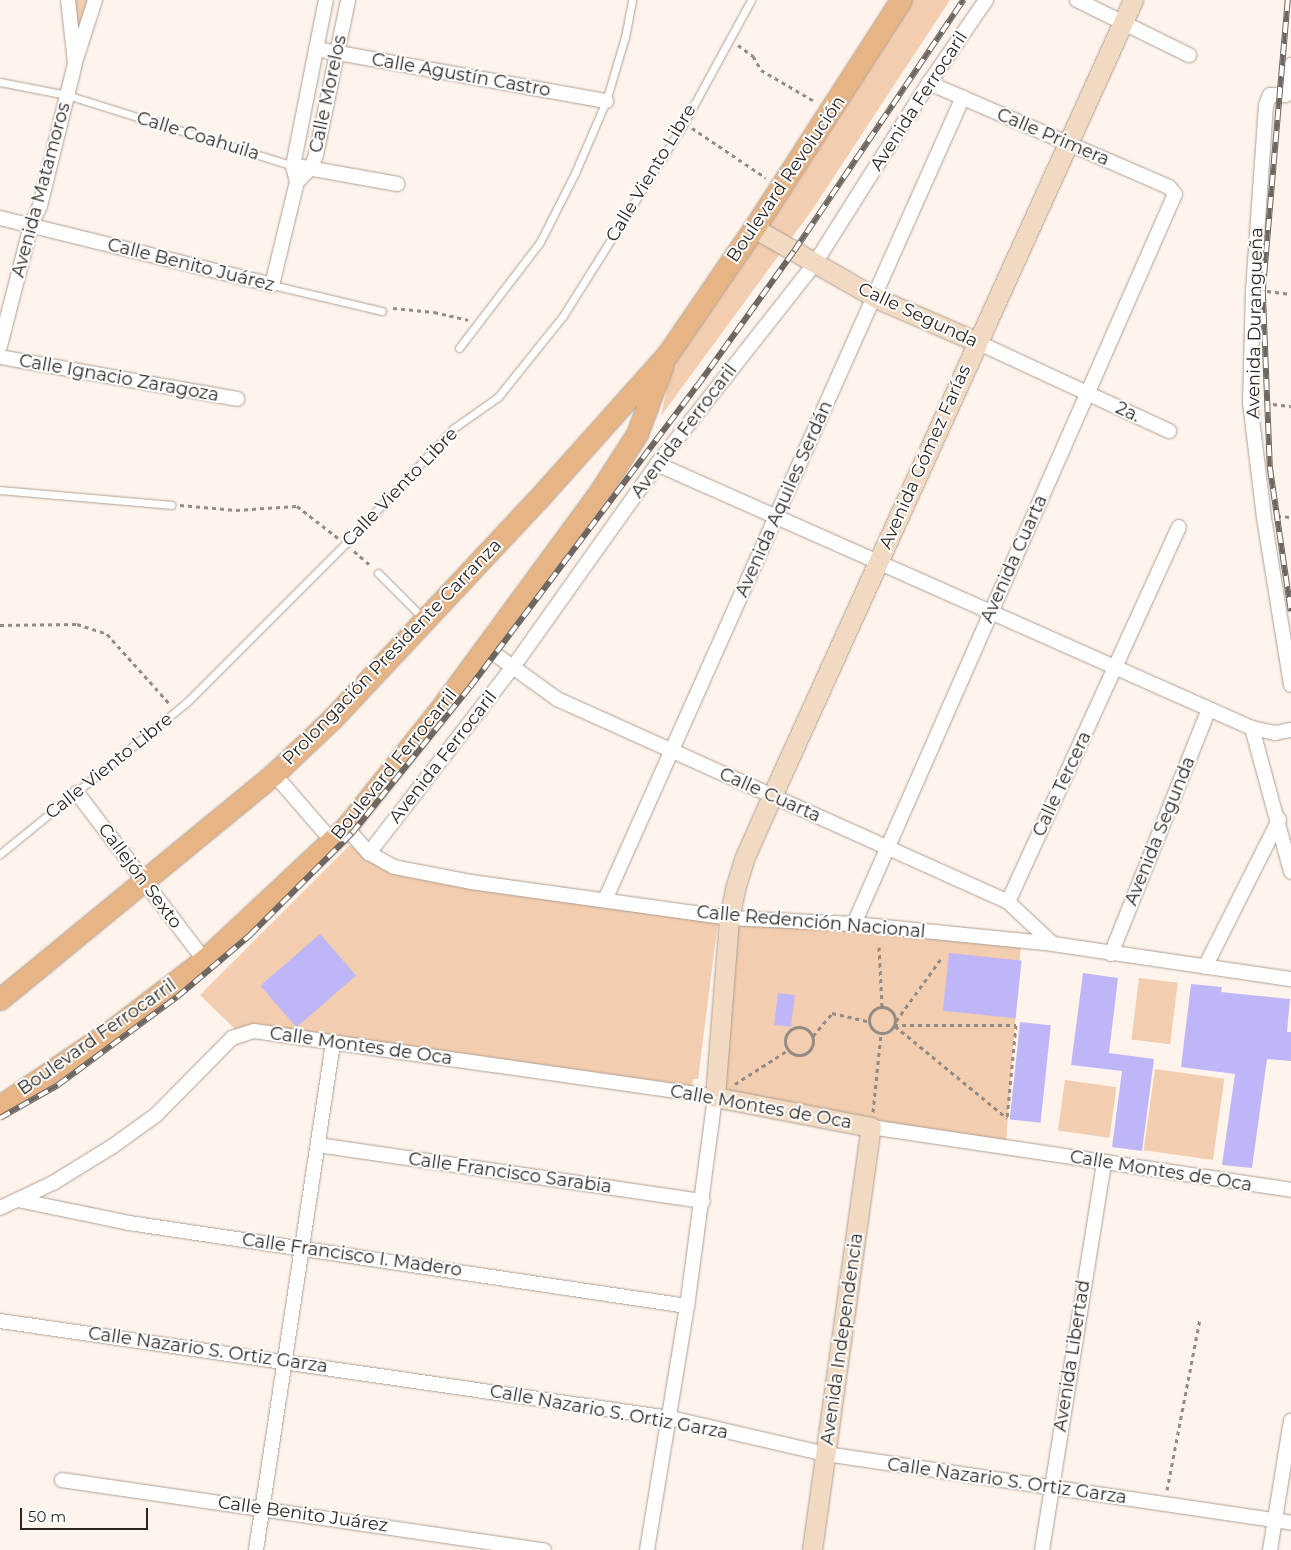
<!DOCTYPE html>
<html>
<head>
<meta charset="utf-8">
<style>
	body { margin:0 }
	#map { position:relative; width:1291px; height:1550px; overflow:hidden; background:#fef4ec; font-family:Montserrat,sans-serif }
	div>[style] { position:absolute }
	.green>* { inset:0; background:#f2cdaf; transform-origin:0 0 }
	.building>* { inset:0; background:#bfb6f8; transform-origin:0 0 }
	.path>* { height:3px; margin-top:-1.5px; transform-origin:0; background:repeating-linear-gradient(90deg,#938b85 0 4px,transparent 0 8px) }
	.path>.ring { margin:-1.5px; padding:0; box-sizing:content-box; background:none; border:3px solid #938b85; border-radius:50% }
	.roads { filter:drop-shadow(0 0 1px #ae9e92) drop-shadow(0 0 1px #ae9e92) }
	.service>* { height:7px; margin:-3.5px; padding:0 3.5px; transform-origin:3.5px; border-radius:3.5px; background:#fff }
	.minor>* { height:14px; margin:-7px; padding:0 7px; transform-origin:7px; border-radius:7px; background:#fff }
	.secondary>* { height:19px; margin:-9.5px; padding:0 9.5px; transform-origin:9.5px; border-radius:9.5px; background:#f2dac2 }
	.primary>* { height:21px; margin:-10.5px; padding:0 10.5px; transform-origin:10.5px; border-radius:10.5px; background:#e6b485 }
	.rail>* { height:5.5px; margin-top:-2.75px; transform-origin:0; background:repeating-linear-gradient(90deg,#fff 0 11px,#6e6660 0 22px); box-sizing:border-box; border-block:1px solid #6e6660 }
	span { translate:-50% -50%; white-space:nowrap; text-align:center; line-height:1.15; -webkit-text-stroke:4px #fff; paint-order:stroke }
	.street-label { font-size:18px; color:#2c2621 }
	.scale { position:absolute; left:20px; top:1508px; width:128px; height:22px; box-sizing:border-box; border:2px solid #2c2621; border-top:0; padding-left:6px; font-size:15px; line-height:18px; white-space:nowrap; color:#2c2621; -webkit-text-stroke:4px #fff; paint-order:stroke }
</style>
</head>
<body>
<div id="map">
	<div class="green">
		<div style="clip-path:polygon(71px 0,91px 0,77px 37px)"></div>
		<div style="clip-path:polygon(911px 0,950px 0,812px 210px,661px 416px,673px 361px)"></div>
		<div style="clip-path:polygon(350px 845px,382px 869px,518px 892px,719px 914px,698px 1079px,693px 1079px,692px 1088px,295px 1032px,235px 1029px,200px 995px)"></div>
		<div style="clip-path:polygon(732px 921px,1021px 945px,1006px 1143px,872px 1122px,719px 1093px)"></div>
		<div style="left:1139px;top:978px;width:39px;height:62px;rotate:7deg"></div>
		<div style="left:1155px;top:1069px;width:70px;height:82px;rotate:8deg"></div>
		<div style="left:1065px;top:1080px;width:52px;height:51px;rotate:8deg"></div>
	</div>
	<div class="building">
		<div style="left:320px;top:934px;width:55px;height:79px;rotate:49deg"></div>
		<div style="left:949px;top:953px;width:73px;height:58px;rotate:6deg"></div>
		<div style="clip-path:polygon(1083px 973px,1118px 978px,1109px 1053px,1154px 1059px,1142px 1151px,1112px 1147px,1122px 1071px,1071px 1065px)"></div>
		<div style="clip-path:polygon(1191px 984px,1222px 987px,1221px 992px,1290px 999px,1287px 1032px,1291px 1032px,1291px 1061px,1267px 1059px,1252px 1168px,1222px 1165px,1235px 1074px,1181px 1067px)"></div>
		<div style="left:778px;top:993px;width:17px;height:32px;rotate:7deg"></div>
		<div style="left:1020px;top:1022px;width:31px;height:98px;rotate:6deg"></div>
	</div>
	<div class="path">
		<div style="left:738px;top:45px;width:19px;rotate:36deg"></div>
		<div style="left:753px;top:56px;width:16px;rotate:60deg"></div>
		<div style="left:761px;top:70px;width:61px;rotate:30.3deg"></div>
		<div style="left:692px;top:128px;width:89px;rotate:34deg"></div>
		<div style="left:1267px;top:291px;width:24px;rotate:7deg"></div>
		<div style="left:393px;top:308px;width:41px;rotate:5.6deg"></div>
		<div style="left:434px;top:312px;width:35px;rotate:13deg"></div>
		<div style="left:1265px;top:403px;width:26px;rotate:7deg"></div>
		<div style="left:180px;top:505px;width:56px;rotate:5.1deg"></div>
		<div style="left:236px;top:510px;width:61px;rotate:-3.8deg"></div>
		<div style="left:297px;top:506px;width:52px;rotate:38deg"></div>
		<div style="left:1277px;top:516px;width:14px;rotate:4deg"></div>
		<div style="left:354px;top:551px;width:21px;rotate:41deg"></div>
		<div style="left:0;top:625px;width:77px;rotate:-0.7deg"></div>
		<div style="left:77px;top:624px;width:32px;rotate:18deg"></div>
		<div style="left:107px;top:634px;width:93px;rotate:48.1deg"></div>
		<div style="left:879px;top:947px;width:60px;rotate:87.1deg"></div>
		<div class="ring" style="left:869px;top:1007px;width:23px;height:23px"></div>
		<div style="left:896px;top:1021px;width:80px;rotate:-54.1deg"></div>
		<div style="left:894px;top:1025px;width:122px"></div>
		<div style="left:1016px;top:1025px;width:93px;rotate:95.5deg"></div>
		<div style="left:895px;top:1026px;width:145px;rotate:39.4deg"></div>
		<div class="ring" style="left:785px;top:1027px;width:25px;height:25px"></div>
		<div style="left:813px;top:1036px;width:30px;rotate:-50deg"></div>
		<div style="left:832px;top:1013px;width:39px;rotate:13deg"></div>
		<div style="left:735px;top:1084px;width:63px;rotate:-32.7deg"></div>
		<div style="left:873px;top:1112px;width:79px;rotate:-84.2deg"></div>
		<div style="left:1167px;top:1490px;width:174px;rotate:-79.1deg"></div>
	</div>
	<div class="roads">
		<div class="service">
			<div style="left:0;top:82px;width:68px;rotate:11deg"></div>
			<div style="left:67px;top:95px;width:237px;rotate:17.4deg"></div>
			<div style="left:272px;top:285px;width:113px;rotate:13.3deg"></div>
			<div style="left:459px;top:348px;width:133px;rotate:-52.6deg"></div>
			<div style="left:540px;top:242px;width:77px;rotate:-63.1deg"></div>
			<div style="left:575px;top:173px;width:78px;rotate:-66.7deg"></div>
			<div style="left:606px;top:101px;width:67px;rotate:-73.5deg"></div>
			<div style="left:625px;top:37px;width:38px;rotate:-79deg"></div>
			<div style="left:0;top:490px;width:172px;rotate:5deg"></div>
			<div style="left:378px;top:573px;width:64px;rotate:45deg"></div>
			<div style="left:0;top:854px;width:240px;rotate:-39.1deg"></div>
			<div style="left:186px;top:703px;width:226px;rotate:-45deg"></div>
			<div style="left:346px;top:543px;width:158px;rotate:-46.8deg"></div>
			<div style="left:454px;top:428px;width:54px;rotate:-35.2deg"></div>
			<div style="left:498px;top:397px;width:104px;rotate:-51.3deg"></div>
			<div style="left:563px;top:316px;width:228px;rotate:-57.9deg"></div>
			<div style="left:684px;top:123px;width:140px;rotate:-61.4deg"></div>
		</div>
		<div class="minor">
			<div style="left:1077px;top:0;width:125px;rotate:26.2deg"></div>
			<div style="left:316px;top:49px;width:295px;rotate:10.2deg"></div>
			<div style="left:76px;top:59px;width:62px;rotate:-72.1deg"></div>
			<div style="left:1291px;top:65px;width:31px;rotate:101deg"></div>
			<div style="left:1285px;top:95px;width:15px;rotate:180deg"></div>
			<div style="left:1270px;top:95px;width:11px;rotate:112deg"></div>
			<div style="left:1266px;top:105px;width:185px;rotate:94deg"></div>
			<div style="left:1253px;top:290px;width:112px;rotate:91.5deg"></div>
			<div style="left:1250px;top:402px;width:117px;rotate:83.1deg"></div>
			<div style="left:1264px;top:518px;width:169px;rotate:80.8deg"></div>
			<div style="left:302px;top:167px;width:97px;rotate:10.1deg"></div>
			<div style="left:297px;top:182px;width:20px;rotate:-45deg"></div>
			<div style="left:311px;top:168px;width:14px;rotate:-69deg"></div>
			<div style="left:316px;top:155px;width:158px;rotate:-78.3deg"></div>
			<div style="left:0;top:218px;width:280px;rotate:13.8deg"></div>
			<div style="left:272px;top:285px;width:106px;rotate:-76.4deg"></div>
			<div style="left:297px;top:182px;width:16px;rotate:-104deg"></div>
			<div style="left:293px;top:166px;width:169px;rotate:-78.8deg"></div>
			<div style="left:977px;top:342px;width:212px;rotate:24.9deg"></div>
			<div style="left:0;top:346px;width:125px;rotate:-75.6deg"></div>
			<div style="left:31px;top:225px;width:21px;rotate:-65deg"></div>
			<div style="left:40px;top:206px;width:147px;rotate:-76.2deg"></div>
			<div style="left:75px;top:63px;width:63px;rotate:-96.3deg"></div>
			<div style="left:0;top:357px;width:241px;rotate:10deg"></div>
			<div style="left:657px;top:464px;width:651px;rotate:23.93deg"></div>
			<div style="left:1252px;top:728px;width:24px;rotate:12deg"></div>
			<div style="left:1275px;top:733px;width:16px;rotate:-11deg"></div>
			<div style="left:485px;top:647px;width:89px;rotate:35.8deg"></div>
			<div style="left:557px;top:699px;width:495px;rotate:24.2deg"></div>
			<div style="left:1008px;top:902px;width:62px;rotate:43deg"></div>
			<div style="left:1252px;top:728px;width:149px;rotate:74.8deg"></div>
			<div style="left:274px;top:774px;width:89px;rotate:49.1deg"></div>
			<div style="left:77px;top:793px;width:210px;rotate:52.7deg"></div>
			<div style="left:346px;top:827px;width:35px;rotate:49deg"></div>
			<div style="left:369px;top:853px;width:29px;rotate:29deg"></div>
			<div style="left:394px;top:867px;width:78px;rotate:11deg"></div>
			<div style="left:471px;top:882px;width:260px;rotate:7.9deg"></div>
			<div style="left:729px;top:918px;width:125px;rotate:2.7deg"></div>
			<div style="left:854px;top:924px;width:200px;rotate:5.7deg"></div>
			<div style="left:1053px;top:944px;width:241px;rotate:8.4deg"></div>
			<div style="left:369px;top:853px;width:235px;rotate:-52.3deg"></div>
			<div style="left:513px;top:667px;width:249px;rotate:-54.6deg"></div>
			<div style="left:657px;top:464px;width:256px;rotate:-51.8deg"></div>
			<div style="left:815px;top:263px;width:213px;rotate:-57.7deg"></div>
			<div style="left:929px;top:83px;width:101px;rotate:-55.5deg"></div>
			<div style="left:605px;top:900px;width:879px;rotate:-65.97deg"></div>
			<div style="left:1008px;top:902px;width:412px;rotate:-65.5deg"></div>
			<div style="left:854px;top:924px;width:797px;rotate:-66.26deg"></div>
			<div style="left:1175px;top:194px;width:9px;rotate:-131deg"></div>
			<div style="left:1169px;top:187px;width:262px;rotate:-156.6deg"></div>
			<div style="left:1111px;top:954px;width:264px;rotate:-68.2deg"></div>
			<div style="left:1205px;top:967px;width:165px;rotate:-63.3deg"></div>
			<div style="left:871px;top:1127px;width:425px;rotate:8.5deg"></div>
			<div style="left:318px;top:1145px;width:389px;rotate:8.3deg"></div>
			<div style="left:18px;top:1200px;width:113px;rotate:11.7deg"></div>
			<div style="left:129px;top:1223px;width:564px;rotate:8.46deg"></div>
			<div style="left:0;top:1208px;width:59px;rotate:-25.3deg"></div>
			<div style="left:53px;top:1183px;width:70px;rotate:-31.7deg"></div>
			<div style="left:113px;top:1146px;width:53px;rotate:-35.8deg"></div>
			<div style="left:156px;top:1115px;width:108px;rotate:-45.4deg"></div>
			<div style="left:232px;top:1038px;width:23px;rotate:-18deg"></div>
			<div style="left:254px;top:1031px;width:466px;rotate:8.1deg"></div>
			<div style="left:715px;top:1097px;width:211px;rotate:97.6deg"></div>
			<div style="left:687px;top:1306px;width:247px;rotate:99.3deg"></div>
			<div style="left:0;top:1321px;width:677px;rotate:8.24deg"></div>
			<div style="left:670px;top:1418px;width:160px;rotate:13deg"></div>
			<div style="left:826px;top:1454px;width:470px;rotate:8.4deg"></div>
			<div style="left:62px;top:1480px;width:487px;rotate:8.3deg"></div>
			<div style="left:256px;top:1550px;width:513px;rotate:-81.36deg"></div>
			<div style="left:1042px;top:1550px;width:393px;rotate:-80.9deg"></div>
			<div style="left:1270px;top:1550px;width:131px;rotate:-80.8deg"></div>
		</div>
		<div class="secondary">
			<div style="left:754px;top:228px;width:141px;rotate:29.8deg"></div>
			<div style="left:876px;top:298px;width:110px;rotate:23.5deg"></div>
			<div style="left:812px;top:1550px;width:427px;rotate:-82.1deg"></div>
			<div style="left:871px;top:1127px;width:159px;rotate:-169.1deg"></div>
			<div style="left:715px;top:1097px;width:180px;rotate:-85.5deg"></div>
			<div style="left:729px;top:918px;width:30px;rotate:-78deg"></div>
			<div style="left:735px;top:889px;width:31px;rotate:-73deg"></div>
			<div style="left:744px;top:859px;width:69px;rotate:-66deg"></div>
			<div style="left:772px;top:796px;width:874px;rotate:-65.6deg"></div>
		</div>
		<div class="primary">
			<div style="left:0;top:999px;width:355px;rotate:-39.4deg"></div>
			<div style="left:274px;top:774px;width:80px;rotate:-43.5deg"></div>
			<div style="left:332px;top:719px;width:303px;rotate:-46.9deg"></div>
			<div style="left:539px;top:498px;width:192px;rotate:-48.2deg"></div>
			<div style="left:667px;top:355px;width:154px;rotate:-55.6deg"></div>
			<div style="left:754px;top:228px;width:271px;rotate:-57.2deg"></div>
			<div style="left:0;top:1106px;width:135px;rotate:-34.2deg"></div>
			<div style="left:112px;top:1030px;width:116px;rotate:-37.3deg"></div>
			<div style="left:204px;top:960px;width:195px;rotate:-43.1deg"></div>
			<div style="left:346px;top:827px;width:152px;rotate:-51.4deg"></div>
			<div style="left:441px;top:708px;width:270px;rotate:-53.7deg"></div>
			<div style="left:601px;top:490px;width:67px;rotate:-57.3deg"></div>
			<div style="left:637px;top:434px;width:72px;rotate:-69.5deg"></div>
		</div>
	</div>
	<div class="rail">
		<div style="left:1288px;top:0;width:292px;rotate:94.9deg"></div>
		<div style="left:1263px;top:291px;width:176px;rotate:87.7deg"></div>
		<div style="left:1270px;top:467px;width:146px;rotate:81.7deg"></div>
		<div style="left:0;top:1118px;width:67px;rotate:-29.6deg"></div>
		<div style="left:58px;top:1085px;width:148px;rotate:-36.5deg"></div>
		<div style="left:177px;top:997px;width:96px;rotate:-40.3deg"></div>
		<div style="left:250px;top:935px;width:144px;rotate:-45deg"></div>
		<div style="left:352px;top:833px;width:188px;rotate:-51.1deg"></div>
		<div style="left:470px;top:687px;width:377px;rotate:-53deg"></div>
		<div style="left:697px;top:386px;width:166px;rotate:-54.3deg"></div>
		<div style="left:794px;top:251px;width:303px;rotate:-56deg"></div>
	</div>
	<div class="street-label">
		<span style="left:461px;top:75px;rotate:10deg">Calle Agustín Castro</span>
		<span style="left:328px;top:94px;rotate:-78deg">Calle Morelos</span>
		<span style="left:919px;top:101px;rotate:-57deg">Avenida Ferrocaril</span>
		<span style="left:198px;top:136px;rotate:17deg">Calle Coahuila</span>
		<span style="left:1053px;top:137px;rotate:23deg">Calle Primera</span>
		<span style="left:651px;top:173px;rotate:-59deg">Calle Viento Libre</span>
		<span style="left:786px;top:179px;rotate:-56deg">Boulevard Revolución</span>
		<span style="left:41px;top:190px;rotate:-75deg">Avenida Matamoros</span>
		<span style="left:191px;top:265px;rotate:14deg">Calle Benito Juárez</span>
		<span style="left:918px;top:315px;rotate:25deg">Calle Segunda</span>
		<span style="left:1255px;top:323px;rotate:-89deg">Avenida Durangueña</span>
		<span style="left:119px;top:378px;rotate:10deg">Calle Ignacio Zaragoza</span>
		<span style="left:1128px;top:412px;rotate:25deg">2a.</span>
		<span style="left:684px;top:431px;rotate:-53deg">Avenida Ferrocaril</span>
		<span style="left:925px;top:457px;rotate:-66deg">Avenida Gómez Farías</span>
		<span style="left:400px;top:487px;rotate:-46deg">Calle Viento Libre</span>
		<span style="left:784px;top:499px;rotate:-66deg">Avenida Aquiles Serdán</span>
		<span style="left:1014px;top:559px;rotate:-66deg">Avenida Cuarta</span>
		<span style="left:392px;top:652px;rotate:-46deg">Prolongación Presidente Carranza</span>
		<span style="left:443px;top:757px;rotate:-52deg">Avenida Ferrocaril</span>
		<span style="left:394px;top:764px;rotate:-51deg">Boulevard Ferrocarril</span>
		<span style="left:109px;top:766px;rotate:-39deg">Calle Viento Libre</span>
		<span style="left:1062px;top:784px;rotate:-65deg">Calle Tercera</span>
		<span style="left:770px;top:795px;rotate:24deg">Calle Cuarta</span>
		<span style="left:1160px;top:831px;rotate:-68deg">Avenida Segunda</span>
		<span style="left:140px;top:876px;rotate:53deg">Callejón Sexto</span>
		<span style="left:811px;top:922px;rotate:5deg">Calle Redención Nacional</span>
		<span style="left:97px;top:1037px;rotate:-35deg">Boulevard Ferrocarril</span>
		<span style="left:361px;top:1046px;rotate:8deg">Calle Montes de Oca</span>
		<span style="left:761px;top:1107px;rotate:10deg">Calle Montes de Oca</span>
		<span style="left:1161px;top:1171px;rotate:9deg">Calle Montes de Oca</span>
		<span style="left:510px;top:1173px;rotate:8deg">Calle Francisco Sarabia</span>
		<span style="left:352px;top:1255px;rotate:8deg">Calle Francisco I. Madero</span>
		<span style="left:842px;top:1339px;rotate:-82deg">Avenida Independencia</span>
		<span style="left:208px;top:1350px;rotate:8deg">Calle Nazario S. Ortiz Garza</span>
		<span style="left:1072px;top:1356px;rotate:-81deg">Avenida Libertad</span>
		<span style="left:609px;top:1412px;rotate:10deg">Calle Nazario S. Ortiz Garza</span>
		<span style="left:1007px;top:1481px;rotate:8deg">Calle Nazario S. Ortiz Garza</span>
		<span style="left:303px;top:1514px;rotate:8deg">Calle Benito Juárez</span>
	</div>
	<div class="scale">50 m</div>
</div>
</body>
</html>
